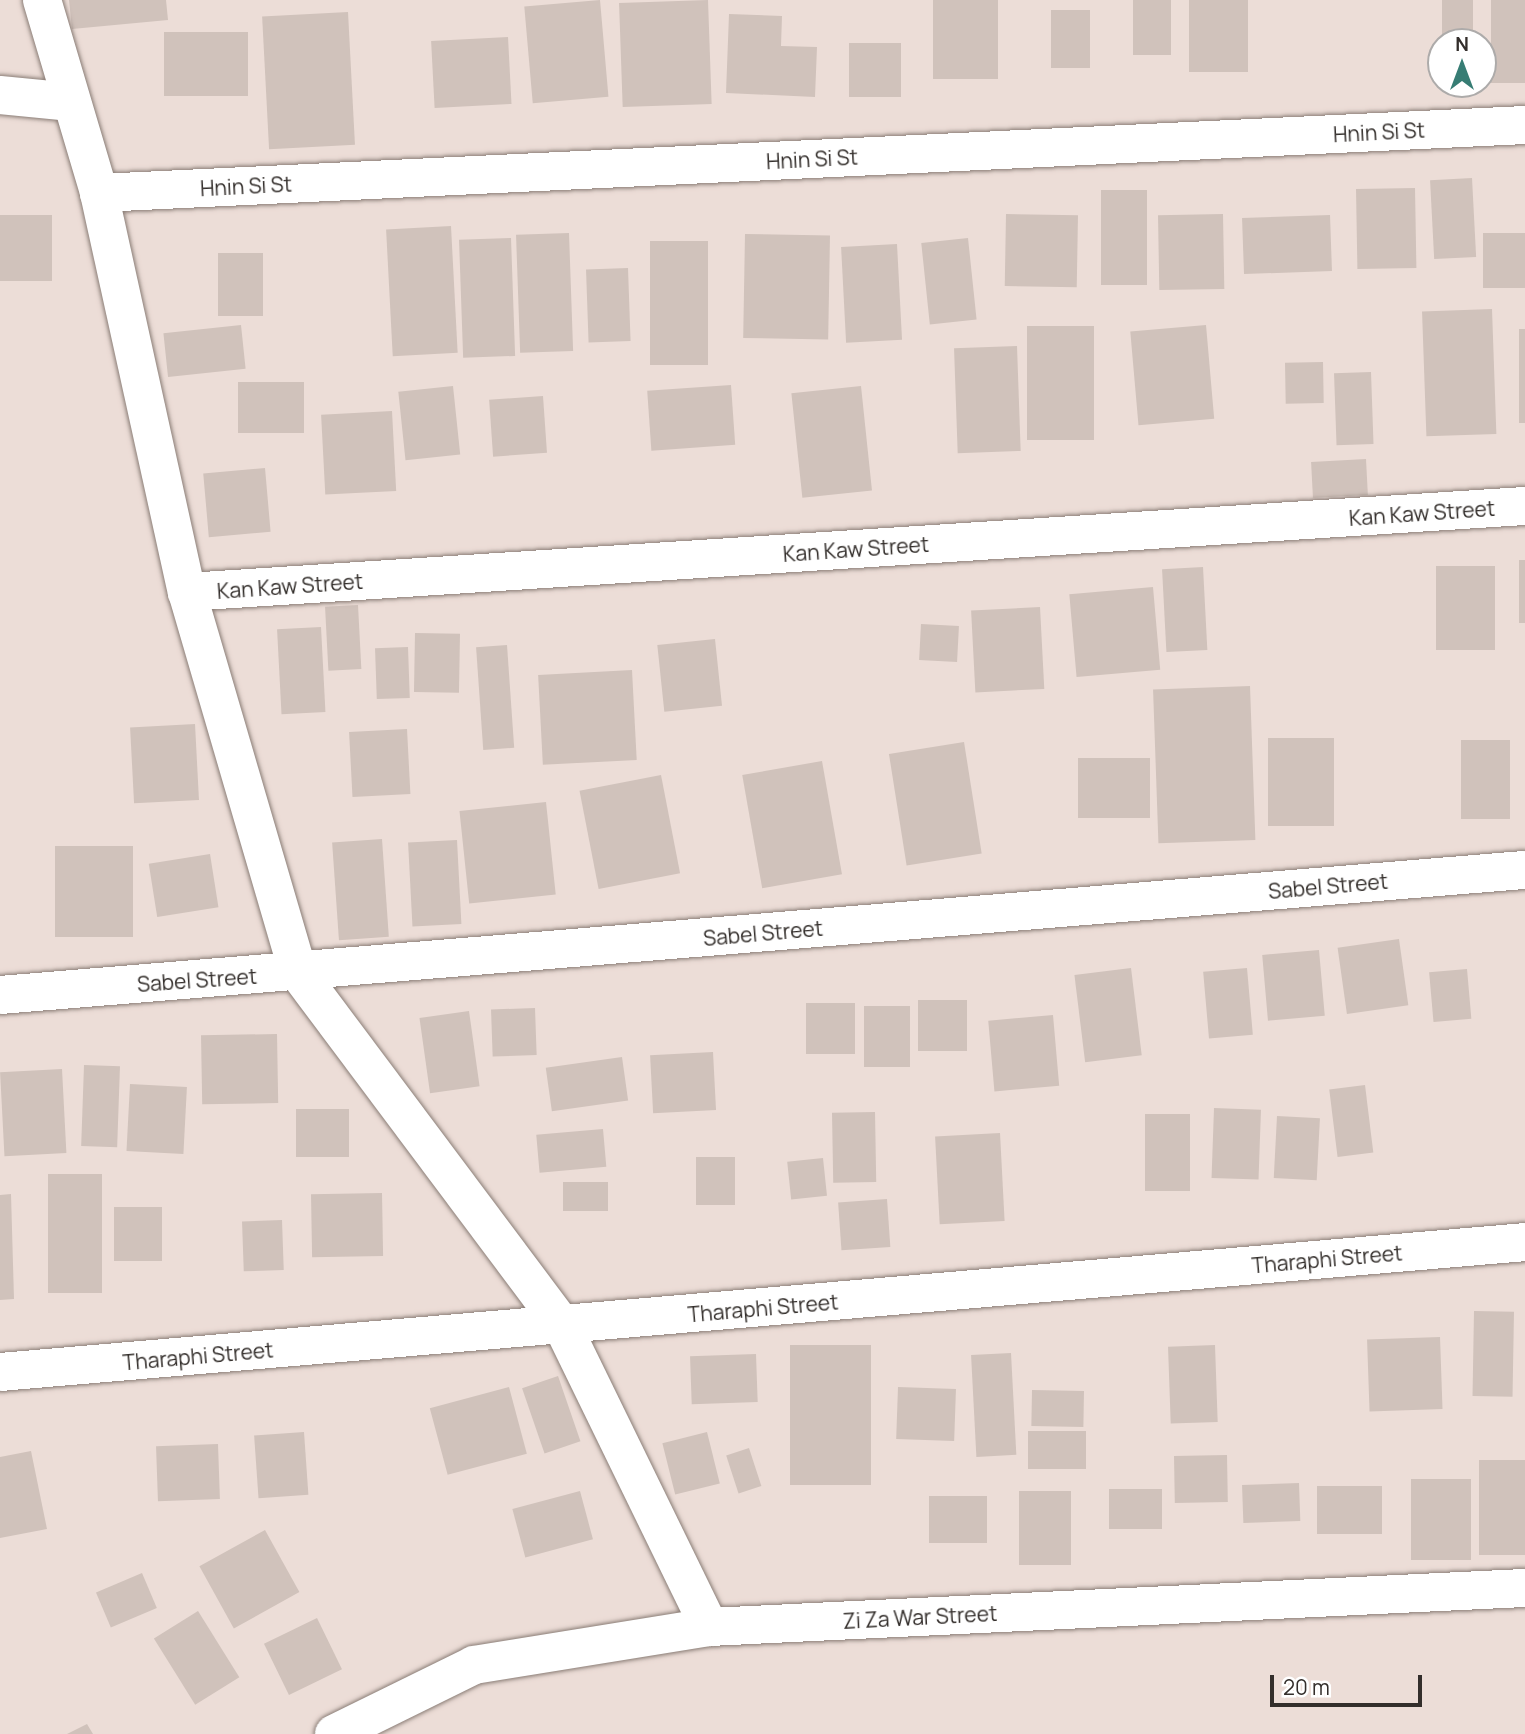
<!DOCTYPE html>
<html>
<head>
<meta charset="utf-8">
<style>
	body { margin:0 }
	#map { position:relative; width:1525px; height:1734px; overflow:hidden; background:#ecddd7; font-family:Manrope,sans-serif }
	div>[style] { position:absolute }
	.building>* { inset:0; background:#d0c2bb; transform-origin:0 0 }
	.roads { filter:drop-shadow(0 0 2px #8a7d76) drop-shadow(0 0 2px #8a7d76) }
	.minor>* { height:38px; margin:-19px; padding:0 19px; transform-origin:19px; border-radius:19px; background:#fff }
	span { translate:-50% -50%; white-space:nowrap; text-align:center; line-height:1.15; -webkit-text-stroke:6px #fff; paint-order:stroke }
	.street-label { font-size:21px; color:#332e2b }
	.north { position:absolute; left:1427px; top:28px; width:70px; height:70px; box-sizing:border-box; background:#fff; border:2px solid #adabaa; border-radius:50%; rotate:0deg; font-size:19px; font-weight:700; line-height:28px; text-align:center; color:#332e2b }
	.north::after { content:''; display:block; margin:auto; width:24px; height:32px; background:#377d74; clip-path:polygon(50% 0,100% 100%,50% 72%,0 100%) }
	.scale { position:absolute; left:1270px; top:1675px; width:152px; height:32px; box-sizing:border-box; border:4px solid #332e2b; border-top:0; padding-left:9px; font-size:21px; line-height:24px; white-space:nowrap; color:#332e2b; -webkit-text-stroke:5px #fff; paint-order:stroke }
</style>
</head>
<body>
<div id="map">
	<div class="building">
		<div style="clip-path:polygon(69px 0,166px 0,168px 20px,72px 29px)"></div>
		<div style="left:600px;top:0;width:97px;height:76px;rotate:85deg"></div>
		<div style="left:708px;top:0;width:104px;height:89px;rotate:88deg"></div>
		<div style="left:933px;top:0;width:65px;height:79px"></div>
		<div style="left:1133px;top:0;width:38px;height:55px"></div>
		<div style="left:1189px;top:0;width:59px;height:72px"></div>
		<div style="left:1442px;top:0;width:31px;height:42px"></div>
		<div style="left:1491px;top:0;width:34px;height:83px"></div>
		<div style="left:1051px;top:10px;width:39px;height:58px"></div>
		<div style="left:348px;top:12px;width:133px;height:86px;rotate:87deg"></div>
		<div style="clip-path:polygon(729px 14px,782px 16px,781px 46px,817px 47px,815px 97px,726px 93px)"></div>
		<div style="left:164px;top:32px;width:84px;height:64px"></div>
		<div style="left:508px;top:37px;width:67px;height:77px;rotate:87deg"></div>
		<div style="left:849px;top:43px;width:52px;height:54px"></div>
		<div style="left:1472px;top:178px;width:79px;height:42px;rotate:87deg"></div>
		<div style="left:1415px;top:188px;width:80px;height:59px;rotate:89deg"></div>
		<div style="left:1101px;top:190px;width:46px;height:95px"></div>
		<div style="left:1006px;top:214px;width:72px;height:72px;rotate:1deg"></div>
		<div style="left:1223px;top:214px;width:75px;height:65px;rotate:89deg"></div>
		<div style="left:0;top:215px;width:52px;height:66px"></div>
		<div style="left:1330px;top:215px;width:56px;height:88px;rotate:88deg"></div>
		<div style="left:451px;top:226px;width:127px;height:65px;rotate:87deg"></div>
		<div style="left:569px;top:233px;width:118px;height:53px;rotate:88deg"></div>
		<div style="left:1525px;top:233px;width:55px;height:42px;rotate:90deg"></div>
		<div style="left:745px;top:234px;width:85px;height:104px;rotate:1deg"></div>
		<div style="left:511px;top:238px;width:118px;height:52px;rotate:88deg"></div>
		<div style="left:968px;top:238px;width:82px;height:47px;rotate:84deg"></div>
		<div style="left:650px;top:241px;width:58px;height:124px"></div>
		<div style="left:897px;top:244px;width:96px;height:56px;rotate:87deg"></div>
		<div style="left:218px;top:253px;width:45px;height:63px"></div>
		<div style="left:628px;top:268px;width:73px;height:42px;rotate:88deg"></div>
		<div style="left:1492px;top:309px;width:125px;height:70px;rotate:88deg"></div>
		<div style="left:241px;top:325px;width:44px;height:78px;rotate:84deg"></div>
		<div style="left:1206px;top:325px;width:94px;height:76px;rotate:85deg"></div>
		<div style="left:1027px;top:326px;width:67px;height:114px"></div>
		<div style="left:1519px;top:329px;width:6px;height:94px"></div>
		<div style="left:1017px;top:346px;width:105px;height:63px;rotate:88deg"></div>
		<div style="left:1323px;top:362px;width:41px;height:38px;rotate:89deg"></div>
		<div style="left:1371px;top:372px;width:72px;height:37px;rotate:88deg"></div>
		<div style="left:238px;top:382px;width:66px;height:51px"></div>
		<div style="left:731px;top:385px;width:60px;height:84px;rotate:86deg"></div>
		<div style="left:453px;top:386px;width:69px;height:55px;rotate:84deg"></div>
		<div style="left:861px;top:386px;width:105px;height:70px;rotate:84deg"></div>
		<div style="left:543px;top:396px;width:57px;height:54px;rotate:86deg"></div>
		<div style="left:392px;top:411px;width:80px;height:71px;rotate:87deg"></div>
		<div style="left:1366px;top:459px;width:36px;height:55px;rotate:87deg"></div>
		<div style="left:265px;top:468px;width:64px;height:62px;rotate:85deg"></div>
		<div style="left:1519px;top:560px;width:6px;height:63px"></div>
		<div style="left:1436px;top:566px;width:59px;height:84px"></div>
		<div style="left:1203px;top:567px;width:83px;height:41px;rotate:87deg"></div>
		<div style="left:1153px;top:587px;width:83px;height:84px;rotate:85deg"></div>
		<div style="left:358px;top:605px;width:64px;height:33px;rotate:87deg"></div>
		<div style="left:1040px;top:607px;width:82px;height:69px;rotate:87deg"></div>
		<div style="left:921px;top:624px;width:38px;height:36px;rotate:3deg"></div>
		<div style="left:321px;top:627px;width:85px;height:44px;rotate:87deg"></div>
		<div style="left:415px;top:633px;width:45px;height:59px;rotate:1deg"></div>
		<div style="left:715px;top:639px;width:67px;height:58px;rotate:84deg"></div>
		<div style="left:507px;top:645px;width:103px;height:31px;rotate:86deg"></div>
		<div style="left:408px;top:647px;width:51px;height:33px;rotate:88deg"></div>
		<div style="left:632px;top:670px;width:90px;height:94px;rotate:87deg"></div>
		<div style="left:1250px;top:686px;width:154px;height:97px;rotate:88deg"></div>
		<div style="left:195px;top:724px;width:76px;height:65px;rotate:87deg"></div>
		<div style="left:407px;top:729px;width:65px;height:58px;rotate:87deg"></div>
		<div style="left:1268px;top:738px;width:66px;height:88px"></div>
		<div style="left:1461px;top:740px;width:49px;height:79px"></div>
		<div style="left:964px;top:742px;width:113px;height:76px;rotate:81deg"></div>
		<div style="left:1078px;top:758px;width:72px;height:60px"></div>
		<div style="left:822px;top:761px;width:115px;height:81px;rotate:80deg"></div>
		<div style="left:661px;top:775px;width:100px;height:83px;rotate:79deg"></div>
		<div style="left:546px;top:802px;width:93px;height:87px;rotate:84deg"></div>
		<div style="left:382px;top:839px;width:98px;height:50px;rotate:86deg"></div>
		<div style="left:457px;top:840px;width:84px;height:49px;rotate:87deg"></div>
		<div style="left:55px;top:846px;width:78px;height:91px"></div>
		<div style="left:210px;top:854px;width:54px;height:62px;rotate:81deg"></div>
		<div style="left:1399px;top:939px;width:67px;height:62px;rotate:82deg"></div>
		<div style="left:1319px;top:950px;width:66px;height:57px;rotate:85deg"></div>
		<div style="left:1131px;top:968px;width:88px;height:57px;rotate:83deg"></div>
		<div style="left:1247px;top:968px;width:67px;height:44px;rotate:85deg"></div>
		<div style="left:1467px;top:969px;width:50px;height:38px;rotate:85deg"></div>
		<div style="left:918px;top:1000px;width:49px;height:51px"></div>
		<div style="left:806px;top:1003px;width:49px;height:51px"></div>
		<div style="left:864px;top:1006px;width:46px;height:61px"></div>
		<div style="left:535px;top:1008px;width:47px;height:44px;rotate:88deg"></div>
		<div style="left:469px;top:1011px;width:76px;height:50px;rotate:82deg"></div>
		<div style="left:1053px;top:1015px;width:71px;height:65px;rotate:85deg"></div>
		<div style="left:277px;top:1034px;width:69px;height:76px;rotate:89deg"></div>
		<div style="left:713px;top:1052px;width:58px;height:63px;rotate:87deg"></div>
		<div style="left:622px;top:1057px;width:44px;height:77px;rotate:82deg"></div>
		<div style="left:84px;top:1065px;width:36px;height:81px;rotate:2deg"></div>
		<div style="left:62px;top:1069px;width:84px;height:62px;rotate:87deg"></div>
		<div style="left:130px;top:1084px;width:57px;height:67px;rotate:3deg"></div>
		<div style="left:1365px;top:1085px;width:68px;height:36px;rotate:83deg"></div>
		<div style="left:1214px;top:1108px;width:47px;height:70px;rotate:2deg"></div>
		<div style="left:296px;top:1109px;width:53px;height:48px"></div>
		<div style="left:875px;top:1112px;width:70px;height:43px;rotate:89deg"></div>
		<div style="left:1145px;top:1114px;width:45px;height:77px"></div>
		<div style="left:1277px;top:1116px;width:43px;height:62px;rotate:3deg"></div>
		<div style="left:603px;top:1129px;width:38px;height:67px;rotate:85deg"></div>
		<div style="left:1000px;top:1133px;width:88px;height:65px;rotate:87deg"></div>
		<div style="left:696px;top:1157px;width:39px;height:48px"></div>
		<div style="left:823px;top:1158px;width:38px;height:36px;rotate:84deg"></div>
		<div style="left:48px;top:1174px;width:54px;height:119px"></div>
		<div style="left:608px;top:1182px;width:29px;height:45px;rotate:90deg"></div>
		<div style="left:382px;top:1193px;width:63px;height:71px;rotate:89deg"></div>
		<div style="clip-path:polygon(11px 1194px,14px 1299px,0 1300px,0 1195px)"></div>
		<div style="left:887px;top:1199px;width:48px;height:49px;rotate:86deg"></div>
		<div style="left:114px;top:1207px;width:48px;height:54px"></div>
		<div style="left:282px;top:1220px;width:50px;height:40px;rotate:88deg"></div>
		<div style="left:1474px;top:1311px;width:40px;height:85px;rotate:1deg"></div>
		<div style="left:1440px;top:1337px;width:72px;height:73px;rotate:88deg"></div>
		<div style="left:871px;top:1345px;width:140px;height:81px;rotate:90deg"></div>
		<div style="left:1215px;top:1345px;width:77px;height:47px;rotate:88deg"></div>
		<div style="left:1011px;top:1353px;width:102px;height:40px;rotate:87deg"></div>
		<div style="left:756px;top:1354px;width:48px;height:66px;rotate:88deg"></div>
		<div style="left:558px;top:1376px;width:69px;height:38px;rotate:71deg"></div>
		<div style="left:509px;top:1387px;width:69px;height:82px;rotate:75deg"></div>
		<div style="left:898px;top:1387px;width:58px;height:52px;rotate:2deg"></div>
		<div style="left:1032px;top:1390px;width:52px;height:36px;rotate:1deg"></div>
		<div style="left:1028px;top:1431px;width:58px;height:38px"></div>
		<div style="left:304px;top:1432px;width:63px;height:50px;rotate:86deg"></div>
		<div style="left:707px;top:1432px;width:53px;height:46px;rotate:76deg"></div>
		<div style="left:218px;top:1444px;width:55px;height:62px;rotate:88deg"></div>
		<div style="left:749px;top:1448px;width:40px;height:24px;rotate:72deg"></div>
		<div style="clip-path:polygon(31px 1451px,47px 1529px,0 1538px,0 1457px)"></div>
		<div style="left:1227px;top:1455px;width:47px;height:53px;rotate:89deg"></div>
		<div style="left:1525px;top:1460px;width:95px;height:46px;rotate:90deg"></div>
		<div style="left:1411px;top:1479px;width:60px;height:81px"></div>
		<div style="left:1299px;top:1483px;width:38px;height:57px;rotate:88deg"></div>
		<div style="left:1317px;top:1486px;width:65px;height:48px"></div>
		<div style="left:1109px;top:1489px;width:53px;height:40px"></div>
		<div style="left:580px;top:1491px;width:50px;height:70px;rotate:75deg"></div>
		<div style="left:1019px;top:1491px;width:52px;height:74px"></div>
		<div style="left:929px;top:1496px;width:58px;height:47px"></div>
		<div style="left:265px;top:1530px;width:71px;height:75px;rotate:61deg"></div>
		<div style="left:142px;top:1573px;width:38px;height:50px;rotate:67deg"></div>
		<div style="left:198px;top:1611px;width:78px;height:52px;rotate:58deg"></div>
		<div style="left:317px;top:1618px;width:57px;height:59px;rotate:64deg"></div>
		<div style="clip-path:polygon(87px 1724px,93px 1734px,67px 1734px)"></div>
	</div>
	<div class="roads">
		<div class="minor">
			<div style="left:42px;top:0;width:201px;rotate:73.5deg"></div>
			<div style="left:99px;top:193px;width:409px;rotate:77.6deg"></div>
			<div style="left:187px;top:592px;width:396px;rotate:73.7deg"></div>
			<div style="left:298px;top:972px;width:441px;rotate:53.2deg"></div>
			<div style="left:562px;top:1325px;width:336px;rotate:64deg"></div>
			<div style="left:0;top:95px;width:72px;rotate:5.6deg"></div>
			<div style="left:99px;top:193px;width:1428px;rotate:-2.73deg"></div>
			<div style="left:187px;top:592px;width:1341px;rotate:-3.68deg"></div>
			<div style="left:0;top:995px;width:1530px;rotate:-4.69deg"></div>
			<div style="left:0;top:1372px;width:1531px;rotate:-4.87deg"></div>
			<div style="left:334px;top:1734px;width:156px;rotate:-26.2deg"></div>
			<div style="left:474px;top:1665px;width:238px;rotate:-9.2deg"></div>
			<div style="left:709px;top:1627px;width:817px;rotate:-2.74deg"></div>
		</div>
	</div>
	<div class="street-label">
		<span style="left:1379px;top:132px;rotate:-3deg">Hnin Si St</span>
		<span style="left:812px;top:159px;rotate:-3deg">Hnin Si St</span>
		<span style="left:246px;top:186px;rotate:-3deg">Hnin Si St</span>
		<span style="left:1422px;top:513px;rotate:-4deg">Kan Kaw Street</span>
		<span style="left:856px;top:549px;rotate:-4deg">Kan Kaw Street</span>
		<span style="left:290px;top:586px;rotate:-4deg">Kan Kaw Street</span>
		<span style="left:1328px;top:886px;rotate:-5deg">Sabel Street</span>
		<span style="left:763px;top:933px;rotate:-5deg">Sabel Street</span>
		<span style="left:197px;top:980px;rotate:-4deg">Sabel Street</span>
		<span style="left:1327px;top:1259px;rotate:-5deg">Tharaphi Street</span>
		<span style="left:763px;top:1308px;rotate:-5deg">Tharaphi Street</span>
		<span style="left:198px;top:1356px;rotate:-5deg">Tharaphi Street</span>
		<span style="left:920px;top:1617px;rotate:-3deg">Zi Za War Street</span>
	</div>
	<div class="north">N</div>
	<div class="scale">20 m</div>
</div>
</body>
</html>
